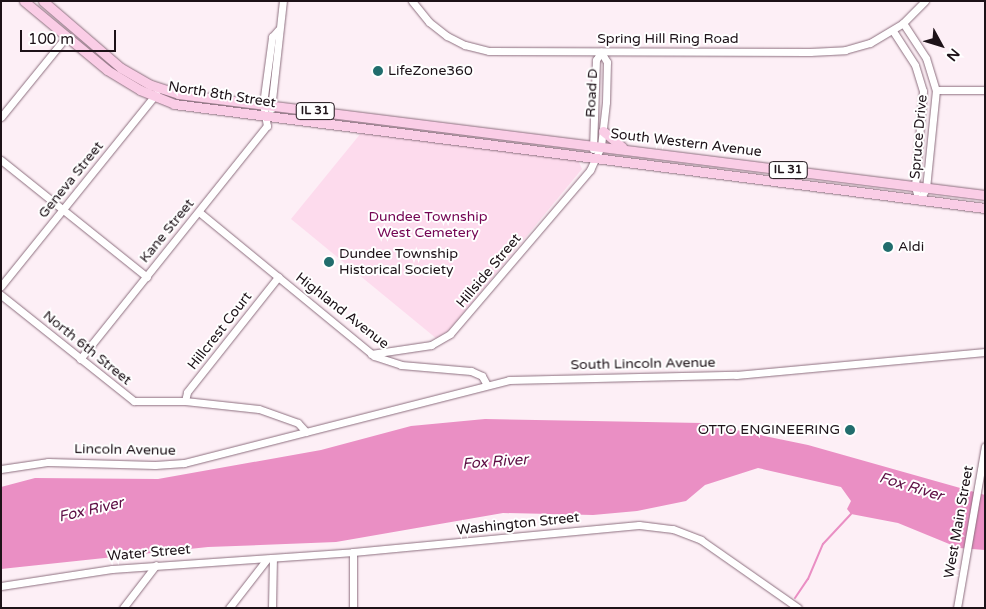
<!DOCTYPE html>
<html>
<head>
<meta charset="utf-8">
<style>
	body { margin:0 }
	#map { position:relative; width:986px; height:609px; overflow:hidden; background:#fdeff6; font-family:"Varela Round",sans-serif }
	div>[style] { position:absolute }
	.green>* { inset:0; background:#fddbed }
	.water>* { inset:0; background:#ea8fc4 }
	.stream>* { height:2px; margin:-1px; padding:0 1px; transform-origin:1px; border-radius:1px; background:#ea8fc4 }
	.roads { filter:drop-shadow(0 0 1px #8d6f7f) drop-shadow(0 0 1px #8d6f7f) }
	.minor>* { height:7px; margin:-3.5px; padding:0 3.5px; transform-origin:3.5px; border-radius:3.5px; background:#fff }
	.major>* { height:9px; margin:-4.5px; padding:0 4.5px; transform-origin:4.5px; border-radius:4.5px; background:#facde6 }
	.dots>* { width:14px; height:14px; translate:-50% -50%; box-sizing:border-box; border:2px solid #fff; border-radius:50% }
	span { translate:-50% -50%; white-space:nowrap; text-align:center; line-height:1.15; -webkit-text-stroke:4px #fff; paint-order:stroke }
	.shield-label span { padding:1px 4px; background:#fff; border:1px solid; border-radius:4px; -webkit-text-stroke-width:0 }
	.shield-label { font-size:12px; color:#1d1218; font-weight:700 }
	.street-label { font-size:14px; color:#1d1218 }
	.poi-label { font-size:14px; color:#1d1218 }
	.left { translate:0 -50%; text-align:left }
	.right { translate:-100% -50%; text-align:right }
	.park-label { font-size:14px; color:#740453 }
	.water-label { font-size:15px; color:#5e0e44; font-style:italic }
	.frame { position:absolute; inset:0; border:2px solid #1d1218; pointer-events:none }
	.north { position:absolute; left:916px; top:20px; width:50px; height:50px; -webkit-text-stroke:4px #fff; paint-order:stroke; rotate:129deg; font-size:14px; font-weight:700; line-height:20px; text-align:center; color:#1d1218 }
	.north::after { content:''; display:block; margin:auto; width:18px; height:22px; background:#1d1218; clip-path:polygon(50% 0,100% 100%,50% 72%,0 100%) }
	.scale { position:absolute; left:20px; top:30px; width:96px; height:22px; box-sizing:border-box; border:2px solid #1d1218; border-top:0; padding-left:6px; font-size:15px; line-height:18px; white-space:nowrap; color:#1d1218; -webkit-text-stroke:4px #fff; paint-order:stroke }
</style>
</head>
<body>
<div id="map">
	<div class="green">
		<div style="clip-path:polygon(361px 133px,578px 160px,582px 169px,450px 329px,437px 339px,291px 219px)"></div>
	</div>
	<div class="water">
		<div style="clip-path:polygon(485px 419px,702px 423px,808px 445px,985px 495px,985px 550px,959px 548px,898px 523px,851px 514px,847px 509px,851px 501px,841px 487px,758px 468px,705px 485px,686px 501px,637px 511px,593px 515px,503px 513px,336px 542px,208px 547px,1px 569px,1px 487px,35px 478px,158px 479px,321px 450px,411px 426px)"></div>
	</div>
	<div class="stream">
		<div style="left:795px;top:598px;width:23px;rotate:-56deg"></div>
		<div style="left:808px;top:579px;width:38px;rotate:-67deg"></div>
		<div style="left:823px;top:544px;width:41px;rotate:-47deg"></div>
	</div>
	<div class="roads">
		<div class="minor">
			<div style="left:412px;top:1px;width:27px;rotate:51deg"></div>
			<div style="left:429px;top:22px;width:23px;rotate:38deg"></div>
			<div style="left:447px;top:36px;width:20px;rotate:27deg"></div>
			<div style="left:465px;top:45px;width:25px;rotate:14deg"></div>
			<div style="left:489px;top:51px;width:321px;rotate:0.2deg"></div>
			<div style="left:810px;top:52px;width:35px;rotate:-3deg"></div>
			<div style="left:845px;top:50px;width:26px;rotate:-16deg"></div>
			<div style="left:870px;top:43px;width:39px;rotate:-31deg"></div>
			<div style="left:903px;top:23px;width:31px;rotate:-45deg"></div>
			<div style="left:903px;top:23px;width:42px;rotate:56.7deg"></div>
			<div style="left:926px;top:58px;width:34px;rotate:73deg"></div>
			<div style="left:936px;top:90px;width:100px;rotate:95.8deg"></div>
			<div style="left:926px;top:189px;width:13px;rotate:122deg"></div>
			<div style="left:893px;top:31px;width:40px;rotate:57.1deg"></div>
			<div style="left:915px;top:65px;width:27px;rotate:73deg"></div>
			<div style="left:923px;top:91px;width:96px;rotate:94.8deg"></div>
			<div style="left:915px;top:187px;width:14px;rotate:73deg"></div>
			<div style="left:936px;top:90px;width:49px"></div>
			<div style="left:271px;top:109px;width:109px;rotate:-83.7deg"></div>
			<div style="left:1px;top:117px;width:103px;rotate:-50.9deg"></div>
			<div style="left:593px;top:149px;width:89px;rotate:-88.1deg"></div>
			<div style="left:596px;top:60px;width:9px;rotate:-58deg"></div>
			<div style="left:1px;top:160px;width:187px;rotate:38.7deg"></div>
			<div style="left:199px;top:212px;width:227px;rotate:39.4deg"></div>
			<div style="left:374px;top:356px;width:28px;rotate:18deg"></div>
			<div style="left:401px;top:365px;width:70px;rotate:4.9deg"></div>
			<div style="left:471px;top:371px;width:12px;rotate:24deg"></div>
			<div style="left:482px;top:376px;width:10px;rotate:61deg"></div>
			<div style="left:1px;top:286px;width:247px;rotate:-51.1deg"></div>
			<div style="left:1px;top:295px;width:170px;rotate:38.6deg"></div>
			<div style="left:134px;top:401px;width:51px"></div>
			<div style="left:185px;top:401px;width:74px;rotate:6.2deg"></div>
			<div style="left:259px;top:409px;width:41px;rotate:19.7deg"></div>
			<div style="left:298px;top:423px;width:12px;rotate:48deg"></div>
			<div style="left:371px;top:354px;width:61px;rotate:-8.5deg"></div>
			<div style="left:431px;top:345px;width:22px;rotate:-30deg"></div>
			<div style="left:450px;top:334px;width:216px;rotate:-49.5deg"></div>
			<div style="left:590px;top:170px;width:26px;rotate:-65deg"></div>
			<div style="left:601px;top:146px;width:44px;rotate:-83.5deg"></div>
			<div style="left:606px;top:102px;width:40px;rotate:-88.6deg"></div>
			<div style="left:607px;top:62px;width:12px;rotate:-121deg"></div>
			<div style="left:80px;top:359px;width:299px;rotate:-51.3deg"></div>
			<div style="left:267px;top:126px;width:22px;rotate:-100deg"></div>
			<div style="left:263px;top:104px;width:68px;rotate:-82.3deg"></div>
			<div style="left:272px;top:37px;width:9px;rotate:-49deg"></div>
			<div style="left:185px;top:401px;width:9px;rotate:-77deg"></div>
			<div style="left:187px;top:392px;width:147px;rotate:-51.6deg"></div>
			<div style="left:1px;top:469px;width:48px;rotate:-8.5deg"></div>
			<div style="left:48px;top:462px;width:107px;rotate:1.6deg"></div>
			<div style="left:155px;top:465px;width:29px;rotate:-4deg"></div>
			<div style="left:184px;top:463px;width:335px;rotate:-14.3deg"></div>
			<div style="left:509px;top:380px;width:227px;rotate:-1.3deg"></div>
			<div style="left:736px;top:375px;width:250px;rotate:-5.3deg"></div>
			<div style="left:1px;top:586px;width:112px;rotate:-8.7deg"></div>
			<div style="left:112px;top:569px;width:242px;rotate:-4deg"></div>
			<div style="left:353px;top:552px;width:287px;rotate:-5.4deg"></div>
			<div style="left:639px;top:525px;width:34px;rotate:7deg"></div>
			<div style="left:673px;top:529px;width:30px;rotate:21deg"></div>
			<div style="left:701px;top:540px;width:118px;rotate:35deg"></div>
			<div style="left:123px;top:608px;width:54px;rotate:-52.5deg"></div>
			<div style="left:229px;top:608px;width:62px;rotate:-52.2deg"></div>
			<div style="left:272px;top:608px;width:50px;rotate:-88.9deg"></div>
			<div style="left:353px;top:608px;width:56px;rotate:-90deg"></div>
			<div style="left:957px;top:608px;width:164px;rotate:-80.2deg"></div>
		</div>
		<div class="major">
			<div style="left:24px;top:1px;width:108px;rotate:39.7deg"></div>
			<div style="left:107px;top:70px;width:39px;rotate:31deg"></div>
			<div style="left:140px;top:90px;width:37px;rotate:22deg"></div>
			<div style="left:174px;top:104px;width:818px;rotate:7.31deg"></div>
			<div style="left:43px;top:1px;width:103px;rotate:40.7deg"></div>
			<div style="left:121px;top:68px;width:34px;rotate:30deg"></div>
			<div style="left:151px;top:85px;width:28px;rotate:18deg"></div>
			<div style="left:178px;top:94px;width:813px;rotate:7.13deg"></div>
			<div style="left:603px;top:131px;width:25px;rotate:40deg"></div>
		</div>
	</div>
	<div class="dots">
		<div style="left:378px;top:71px;background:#216d6d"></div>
		<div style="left:888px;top:247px;background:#216d6d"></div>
		<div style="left:329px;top:262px;background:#216d6d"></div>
		<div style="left:850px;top:430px;background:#216d6d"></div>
	</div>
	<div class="shield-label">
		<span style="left:315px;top:111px">IL 31</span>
		<span style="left:788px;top:170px">IL 31</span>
	</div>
	<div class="street-label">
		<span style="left:668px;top:39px">Spring Hill Ring Road</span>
		<span style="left:592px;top:93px;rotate:-87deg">Road D</span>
		<span style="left:222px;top:95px;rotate:9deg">North 8th Street</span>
		<span style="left:919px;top:137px;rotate:-85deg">Spruce Drive</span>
		<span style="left:686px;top:143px;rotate:7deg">South Western Avenue</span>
		<span style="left:71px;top:180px;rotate:-51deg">Geneva Street</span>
		<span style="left:167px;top:231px;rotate:-51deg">Kane Street</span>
		<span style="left:489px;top:271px;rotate:-50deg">Hillside Street</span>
		<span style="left:342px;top:311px;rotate:38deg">Highland Avenue</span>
		<span style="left:220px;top:331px;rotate:-52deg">Hillcrest Court</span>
		<span style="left:87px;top:348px;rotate:39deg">North 6th Street</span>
		<span style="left:643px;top:364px;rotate:-1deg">South Lincoln Avenue</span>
		<span style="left:125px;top:450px;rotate:1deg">Lincoln Avenue</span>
		<span style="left:959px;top:522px;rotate:-80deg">West Main Street</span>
		<span style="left:518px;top:524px;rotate:-6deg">Washington Street</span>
		<span style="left:149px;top:553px;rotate:-5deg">Water Street</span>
	</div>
	<div class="poi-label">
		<span class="left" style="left:388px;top:71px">LifeZone360</span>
		<span class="left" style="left:898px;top:247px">Aldi</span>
		<span class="left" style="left:339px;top:262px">Dundee Township<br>Historical Society</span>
		<span class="right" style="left:840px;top:430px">OTTO ENGINEERING</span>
	</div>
	<div class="park-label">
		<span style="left:428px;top:225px">Dundee Township<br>West Cemetery</span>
	</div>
	<div class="water-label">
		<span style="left:495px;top:462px;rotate:-4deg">Fox River</span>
		<span style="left:911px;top:487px;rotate:17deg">Fox River</span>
		<span style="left:91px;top:510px;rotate:-13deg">Fox River</span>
	</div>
	<div class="frame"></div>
	<div class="north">N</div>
	<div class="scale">100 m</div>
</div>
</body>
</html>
